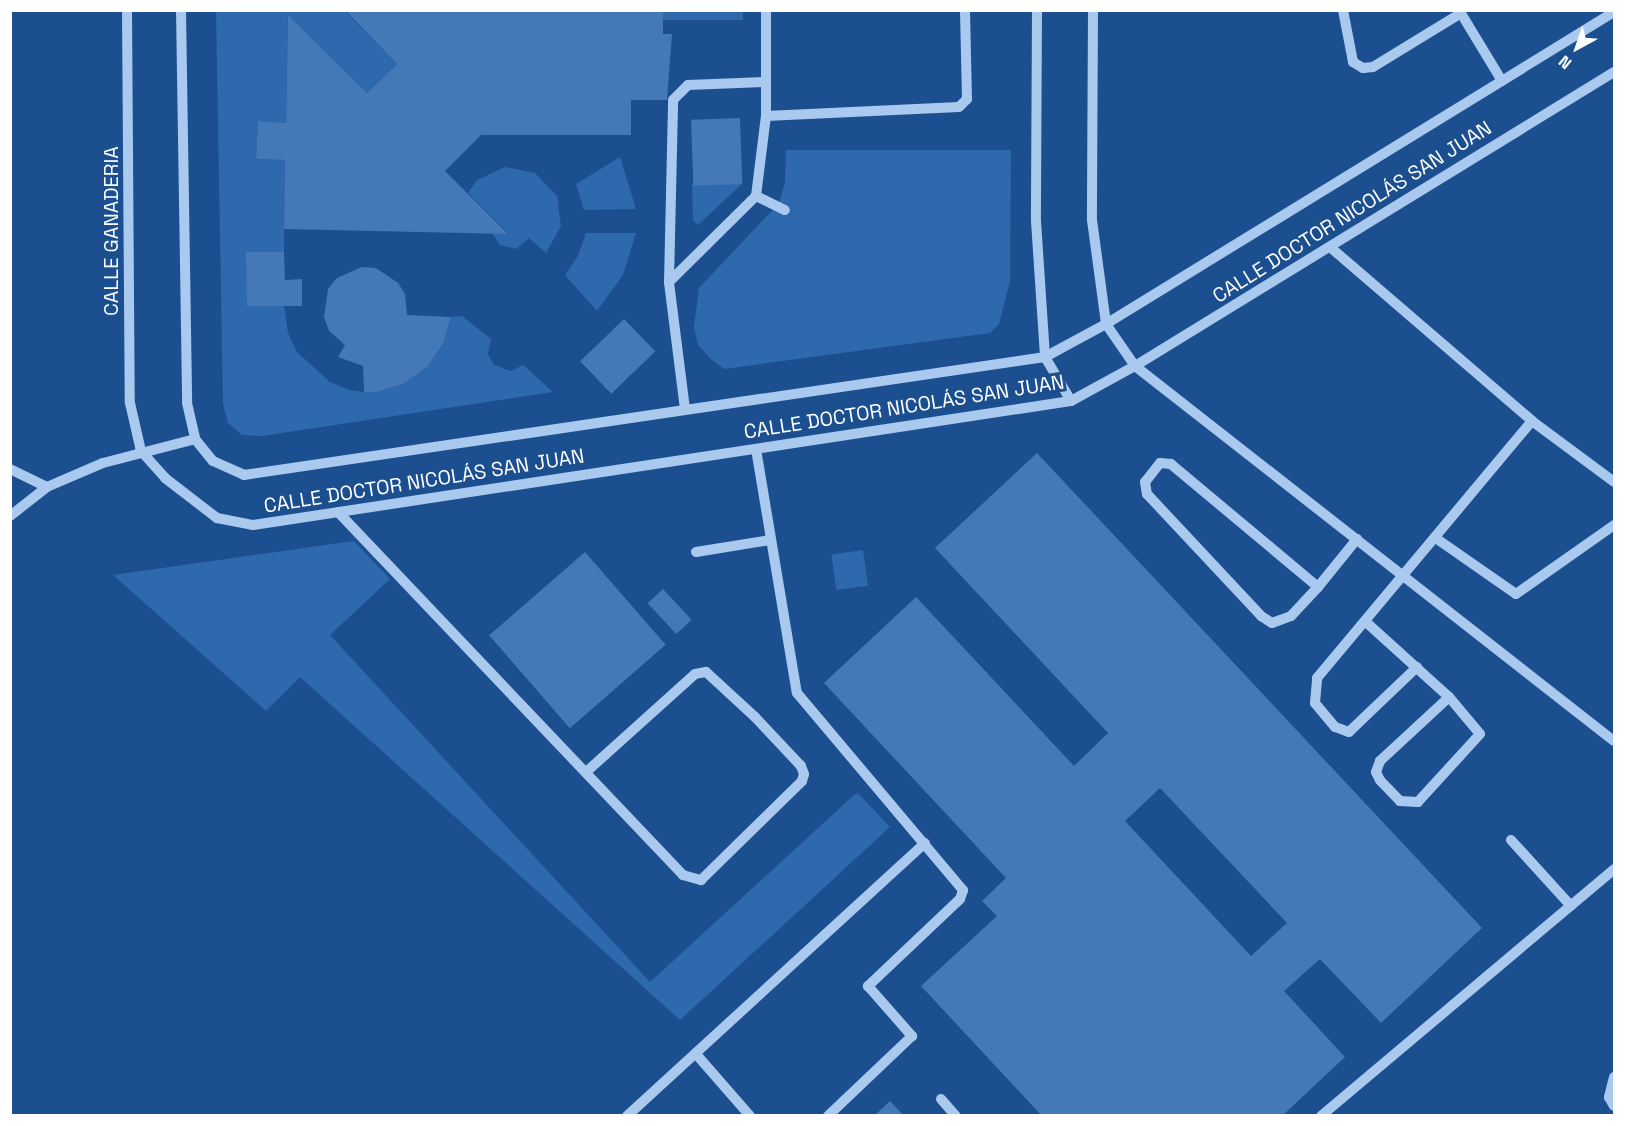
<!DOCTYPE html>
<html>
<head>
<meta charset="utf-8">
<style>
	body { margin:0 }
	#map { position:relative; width:1625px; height:1126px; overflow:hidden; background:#1b4f8f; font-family:"Space Grotesk",sans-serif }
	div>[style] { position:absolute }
	.green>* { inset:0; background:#2e69ad; transform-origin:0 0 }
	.building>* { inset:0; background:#4478b7; transform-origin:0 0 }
	.minor>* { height:10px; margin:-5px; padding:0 5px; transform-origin:5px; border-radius:5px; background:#a9c9ee }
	span { translate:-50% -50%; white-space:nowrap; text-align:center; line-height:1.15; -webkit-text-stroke:6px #1b4f8f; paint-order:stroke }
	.street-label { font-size:20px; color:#fff }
	.frame { position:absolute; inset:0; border:12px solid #fff; pointer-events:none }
	.north { position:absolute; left:1547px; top:18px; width:60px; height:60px; -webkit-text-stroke:4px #1b4f8f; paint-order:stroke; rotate:220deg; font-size:16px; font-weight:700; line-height:24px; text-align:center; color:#fff }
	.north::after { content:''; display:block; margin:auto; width:21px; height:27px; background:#fff; clip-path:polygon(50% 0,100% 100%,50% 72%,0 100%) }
</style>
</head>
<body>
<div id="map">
	<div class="green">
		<div style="clip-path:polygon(216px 11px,345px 11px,397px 64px,367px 93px,288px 15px,286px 123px,258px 121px,256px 159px,285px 160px,284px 252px,246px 253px,284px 305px,288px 333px,297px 352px,330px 382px,349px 390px,364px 392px,403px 384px,427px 367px,443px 344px,451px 317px,462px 316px,491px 339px,488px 354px,494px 365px,511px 371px,523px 365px,553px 392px,262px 436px,242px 435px,228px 423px,223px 404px)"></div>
		<div style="left:663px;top:11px;width:80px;height:9px"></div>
		<div style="clip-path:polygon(786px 150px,1011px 150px,1010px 281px,999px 324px,990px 333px,724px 369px,711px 359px,698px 345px,694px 327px,699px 288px,779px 203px,785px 182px)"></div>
		<div style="clip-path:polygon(620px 157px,636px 209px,584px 210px,576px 184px)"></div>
		<div style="clip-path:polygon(505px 167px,535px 173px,557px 196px,561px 226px,546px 253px,529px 238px,516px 249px,500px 245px,492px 233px,508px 233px,468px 193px,477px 180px)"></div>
		<div style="clip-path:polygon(692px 184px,742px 184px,698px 225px,693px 220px)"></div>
		<div style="clip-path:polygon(586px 233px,636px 233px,623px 275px,597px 311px,565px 275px,578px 256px)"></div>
		<div style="clip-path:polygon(354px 541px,390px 579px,330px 635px,650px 982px,853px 796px,858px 793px,890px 827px,680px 1020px,300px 677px,266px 711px,113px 575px)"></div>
		<div style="left:863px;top:550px;width:36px;height:32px;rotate:82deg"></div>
	</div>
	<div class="building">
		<div style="clip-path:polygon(345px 10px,663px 10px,663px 34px,672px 34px,667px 100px,631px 100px,631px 135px,481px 135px,445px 171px,508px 234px,284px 229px,285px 160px,256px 159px,258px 121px,286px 123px,288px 15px,367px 93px,397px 64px)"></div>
		<div style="left:740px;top:118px;width:66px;height:49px;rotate:88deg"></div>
		<div style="clip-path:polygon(246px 252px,284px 252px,285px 280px,302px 279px,302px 306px,247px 306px)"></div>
		<div style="clip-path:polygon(362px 267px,376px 268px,398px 283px,405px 294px,407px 315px,451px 317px,443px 344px,427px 367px,403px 384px,376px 392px,364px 392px,363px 366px,338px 357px,345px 345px,329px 331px,324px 317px,328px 289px,337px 278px)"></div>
		<div style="left:624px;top:319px;width:45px;height:61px;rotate:46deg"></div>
		<div style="clip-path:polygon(evenodd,1037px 453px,1482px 928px,1381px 1023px,1320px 959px,1284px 991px,1345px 1057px,1282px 1116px,1042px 1116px,921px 986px,997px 916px,982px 901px,1006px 878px,824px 683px,916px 597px,1074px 766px,1108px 733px,935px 548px,1037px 453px,1160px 788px,1287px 923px,1251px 956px,1125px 821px,1160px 788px)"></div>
		<div style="left:585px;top:552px;width:123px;height:127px;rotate:49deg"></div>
		<div style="left:663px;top:589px;width:42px;height:21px;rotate:47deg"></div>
		<div style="clip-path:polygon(890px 1101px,904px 1116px,874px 1116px)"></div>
	</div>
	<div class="minor">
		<div style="left:127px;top:10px;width:393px;rotate:89.6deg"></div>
		<div style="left:130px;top:403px;width:49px;rotate:77.1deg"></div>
		<div style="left:141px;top:451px;width:36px;rotate:48deg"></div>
		<div style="left:165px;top:478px;width:66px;rotate:37.6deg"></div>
		<div style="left:217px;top:518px;width:37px;rotate:11deg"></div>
		<div style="left:253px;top:525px;width:827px;rotate:-8.62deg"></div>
		<div style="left:1071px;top:401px;width:73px;rotate:-28.7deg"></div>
		<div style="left:1135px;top:366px;width:562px;rotate:-31.54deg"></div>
		<div style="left:181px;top:10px;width:393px;rotate:89.1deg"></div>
		<div style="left:187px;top:403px;width:37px;rotate:77deg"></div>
		<div style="left:195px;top:439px;width:28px;rotate:51deg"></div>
		<div style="left:213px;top:461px;width:34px;rotate:24deg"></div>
		<div style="left:244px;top:475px;width:810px;rotate:-8.38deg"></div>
		<div style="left:1045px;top:357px;width:69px;rotate:-28.4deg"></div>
		<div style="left:1106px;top:324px;width:596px;rotate:-31.56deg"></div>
		<div style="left:1037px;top:10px;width:211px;rotate:90.3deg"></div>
		<div style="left:1036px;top:221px;width:136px;rotate:86.2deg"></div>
		<div style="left:1045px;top:357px;width:51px;rotate:59.4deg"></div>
		<div style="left:1093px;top:10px;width:210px;rotate:90.3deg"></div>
		<div style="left:1092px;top:220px;width:105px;rotate:82.3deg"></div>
		<div style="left:1106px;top:324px;width:51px;rotate:55.4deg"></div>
		<div style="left:1135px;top:366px;width:608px;rotate:38.06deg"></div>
		<div style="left:1343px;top:10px;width:53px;rotate:79.1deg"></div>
		<div style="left:1353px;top:62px;width:12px;rotate:31deg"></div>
		<div style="left:1363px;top:68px;width:10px;rotate:-6deg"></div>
		<div style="left:1373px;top:67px;width:103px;rotate:-31.5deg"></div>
		<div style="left:1459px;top:10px;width:83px;rotate:58.8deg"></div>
		<div style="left:766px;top:116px;width:193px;rotate:-2.7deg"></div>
		<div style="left:959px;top:107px;width:11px;rotate:-45deg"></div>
		<div style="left:967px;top:99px;width:89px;rotate:-91.3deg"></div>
		<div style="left:756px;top:196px;width:32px;rotate:26deg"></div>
		<div style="left:1330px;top:247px;width:267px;rotate:40.7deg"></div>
		<div style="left:669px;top:282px;width:122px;rotate:-44.7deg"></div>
		<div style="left:756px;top:196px;width:81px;rotate:-82.9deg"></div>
		<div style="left:766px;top:116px;width:106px;rotate:-90deg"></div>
		<div style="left:685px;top:409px;width:128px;rotate:-97.2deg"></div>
		<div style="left:669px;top:282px;width:182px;rotate:-88.7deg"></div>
		<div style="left:673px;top:100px;width:21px;rotate:-45deg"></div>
		<div style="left:688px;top:85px;width:77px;rotate:-2.2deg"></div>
		<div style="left:756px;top:449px;width:247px;rotate:80.5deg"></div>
		<div style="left:797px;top:693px;width:258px;rotate:49.9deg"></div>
		<div style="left:963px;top:890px;width:9px;rotate:108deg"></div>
		<div style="left:960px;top:899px;width:127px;rotate:136.6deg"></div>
		<div style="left:868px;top:986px;width:67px;rotate:48.7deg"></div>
		<div style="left:912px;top:1036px;width:116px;rotate:136.4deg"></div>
		<div style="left:10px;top:469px;width:41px;rotate:25.9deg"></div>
		<div style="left:338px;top:512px;width:501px;rotate:46.46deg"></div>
		<div style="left:683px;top:875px;width:19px;rotate:16deg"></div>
		<div style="left:701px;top:880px;width:141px;rotate:-44.4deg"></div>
		<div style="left:802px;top:781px;width:7px;rotate:-74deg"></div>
		<div style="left:804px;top:774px;width:9px;rotate:-111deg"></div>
		<div style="left:801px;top:766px;width:67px;rotate:-133.2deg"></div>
		<div style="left:755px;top:717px;width:67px;rotate:-137.4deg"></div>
		<div style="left:706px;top:672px;width:11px;rotate:170deg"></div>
		<div style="left:695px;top:674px;width:147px;rotate:138deg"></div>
		<div style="left:10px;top:516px;width:47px;rotate:-38.1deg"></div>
		<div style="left:47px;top:487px;width:61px;rotate:-23.2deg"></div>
		<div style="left:103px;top:463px;width:95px;rotate:-14.6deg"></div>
		<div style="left:1437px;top:539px;width:96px;rotate:34.8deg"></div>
		<div style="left:1516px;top:594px;width:120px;rotate:-35.1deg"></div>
		<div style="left:696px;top:552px;width:75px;rotate:-9.2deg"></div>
		<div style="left:1318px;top:587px;width:192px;rotate:-140.1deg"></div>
		<div style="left:1171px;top:464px;width:11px;rotate:-175deg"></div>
		<div style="left:1160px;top:463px;width:24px;rotate:128deg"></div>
		<div style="left:1145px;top:482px;width:12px;rotate:81deg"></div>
		<div style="left:1147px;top:494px;width:167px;rotate:46.9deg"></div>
		<div style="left:1261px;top:616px;width:13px;rotate:32deg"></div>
		<div style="left:1272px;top:623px;width:20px;rotate:-20deg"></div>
		<div style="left:1291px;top:616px;width:40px;rotate:-47deg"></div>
		<div style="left:1318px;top:587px;width:62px;rotate:-50.9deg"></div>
		<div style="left:1367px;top:623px;width:110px;rotate:42.1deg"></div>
		<div style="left:1449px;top:697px;width:48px;rotate:50deg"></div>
		<div style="left:1480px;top:734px;width:92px;rotate:132.4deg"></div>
		<div style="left:1418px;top:802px;width:18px;rotate:-177deg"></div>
		<div style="left:1400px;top:801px;width:29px;rotate:-134deg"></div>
		<div style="left:1380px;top:780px;width:9px;rotate:-117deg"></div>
		<div style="left:1376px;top:772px;width:12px;rotate:-70deg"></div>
		<div style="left:1380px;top:761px;width:94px;rotate:-42.8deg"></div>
		<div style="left:1417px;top:667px;width:94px;rotate:136.3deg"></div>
		<div style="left:1349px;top:732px;width:15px;rotate:-160deg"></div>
		<div style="left:1335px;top:727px;width:31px;rotate:-130deg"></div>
		<div style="left:1315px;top:703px;width:25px;rotate:-85deg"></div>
		<div style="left:1317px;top:678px;width:335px;rotate:-50.1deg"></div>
		<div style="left:1532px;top:421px;width:102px;rotate:36.6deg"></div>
		<div style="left:1511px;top:840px;width:89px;rotate:47.7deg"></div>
		<div style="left:696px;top:1054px;width:82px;rotate:48.9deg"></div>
		<div style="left:1614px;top:1077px;width:21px;rotate:104deg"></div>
		<div style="left:1609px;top:1097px;width:10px;rotate:61deg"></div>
		<div style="left:941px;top:1099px;width:23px;rotate:49deg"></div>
		<div style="left:627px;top:1116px;width:404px;rotate:-42.5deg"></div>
		<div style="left:1321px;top:1116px;width:383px;rotate:-40.1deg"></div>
	</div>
	<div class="street-label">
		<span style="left:1352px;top:212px;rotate:-32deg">CALLE DOCTOR NICOLÁS SAN JUAN</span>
		<span style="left:111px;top:231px;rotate:-90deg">CALLE GANADERIA</span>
		<span style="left:904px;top:407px;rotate:-9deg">CALLE DOCTOR NICOLÁS SAN JUAN</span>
		<span style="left:424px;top:481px;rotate:-9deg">CALLE DOCTOR NICOLÁS SAN JUAN</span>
	</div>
	<div class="frame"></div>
	<div class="north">N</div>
</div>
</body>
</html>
